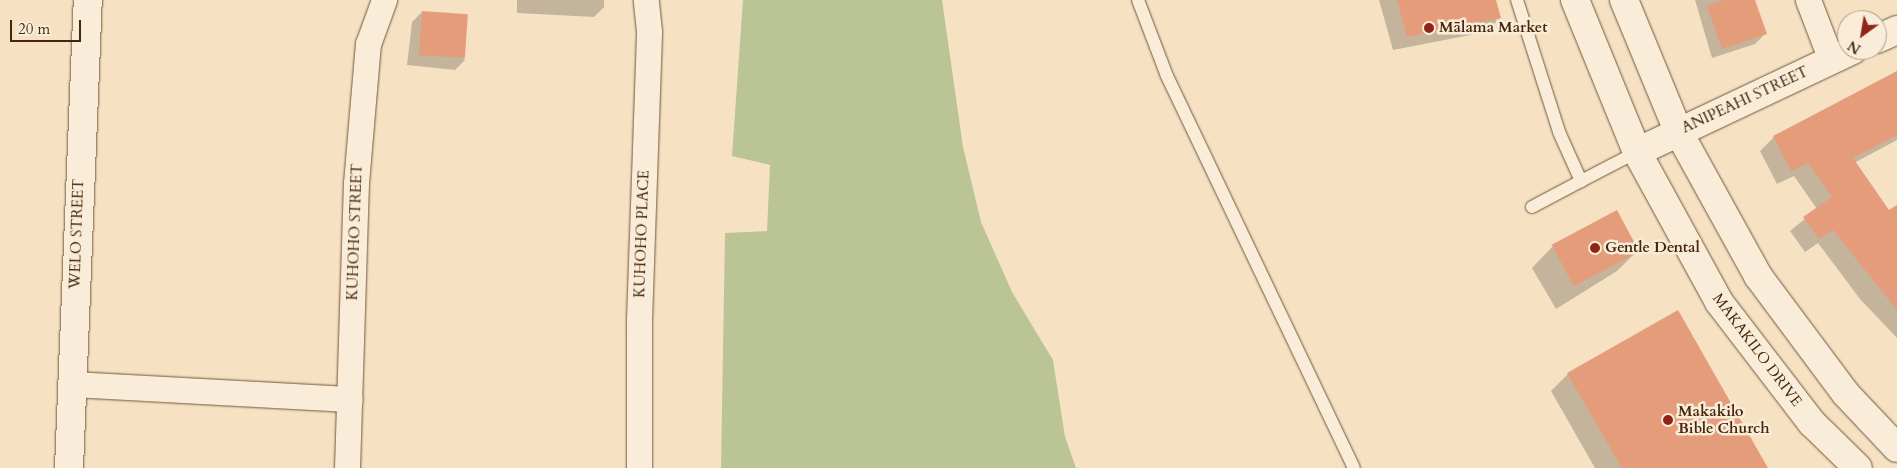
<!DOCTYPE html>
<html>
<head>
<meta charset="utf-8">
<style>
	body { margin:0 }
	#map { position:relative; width:1897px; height:468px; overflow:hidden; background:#f6e2c3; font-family:Cardo,serif }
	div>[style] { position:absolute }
	.green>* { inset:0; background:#bac495 }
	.shadow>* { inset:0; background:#0003 }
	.building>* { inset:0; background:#e59c7a; transform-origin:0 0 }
	.roads { filter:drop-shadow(0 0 1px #72563b) drop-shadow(0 0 1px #72563b) }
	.service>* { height:12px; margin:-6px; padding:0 6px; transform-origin:6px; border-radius:6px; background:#f9ecd8 }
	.minor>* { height:25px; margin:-12.5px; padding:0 12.5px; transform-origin:12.5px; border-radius:12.5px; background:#f9ecd8 }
	.tertiary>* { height:28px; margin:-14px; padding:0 14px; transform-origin:14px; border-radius:14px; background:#f9ecd8 }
	.secondary>* { height:28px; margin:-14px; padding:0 14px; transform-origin:14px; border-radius:14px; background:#f9ecd8 }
	.dots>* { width:14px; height:14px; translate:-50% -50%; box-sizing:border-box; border:2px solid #f9ecd8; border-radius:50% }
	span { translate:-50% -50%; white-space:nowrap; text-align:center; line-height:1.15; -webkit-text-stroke:5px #f9ecd8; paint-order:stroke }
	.poi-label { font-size:15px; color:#46270e; font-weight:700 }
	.left { translate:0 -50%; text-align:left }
	.street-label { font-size:15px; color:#46270e }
	.north { position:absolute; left:1837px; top:10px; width:50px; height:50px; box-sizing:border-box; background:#f9ecd8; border:1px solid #b19d87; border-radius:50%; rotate:212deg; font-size:14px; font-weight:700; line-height:20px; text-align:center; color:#46270e }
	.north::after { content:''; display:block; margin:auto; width:18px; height:22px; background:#8f2418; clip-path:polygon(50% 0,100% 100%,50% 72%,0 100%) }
	.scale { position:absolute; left:10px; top:20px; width:71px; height:22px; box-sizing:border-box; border:2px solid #46270e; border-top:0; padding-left:6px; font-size:15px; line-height:18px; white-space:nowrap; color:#46270e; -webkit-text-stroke:4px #f9ecd8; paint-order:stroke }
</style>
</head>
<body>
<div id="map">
	<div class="green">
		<div style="clip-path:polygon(743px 0,942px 0,963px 147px,981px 222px,1012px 292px,1053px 360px,1065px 437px,1076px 468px,721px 468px,725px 233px,767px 231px,770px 165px,732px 156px)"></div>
	</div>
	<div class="shadow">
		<div style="clip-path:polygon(517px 0,604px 0,604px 7px,594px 17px,517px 13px)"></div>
		<div style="clip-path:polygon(1379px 0,1495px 0,1500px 18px,1486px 32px,1393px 50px)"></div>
		<div style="clip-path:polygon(1695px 0,1754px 0,1765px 34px,1755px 44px,1712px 58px)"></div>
		<div style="clip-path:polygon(422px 12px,465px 60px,455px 70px,407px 65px,412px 22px)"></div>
		<div style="clip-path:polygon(1897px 72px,1897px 140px,1854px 163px,1889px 212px,1897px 206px,1897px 338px,1860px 299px,1818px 243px,1805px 252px,1790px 231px,1817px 209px,1794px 176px,1777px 184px,1760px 151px,1774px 137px)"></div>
		<div style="clip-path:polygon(1617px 211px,1637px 251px,1617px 271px,1556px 309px,1532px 268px,1552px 247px)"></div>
		<div style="clip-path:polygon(1568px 374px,1767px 468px,1595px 468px,1551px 391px)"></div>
	</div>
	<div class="building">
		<div style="clip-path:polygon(1397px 0,1496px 0,1501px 18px,1407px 37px)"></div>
		<div style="clip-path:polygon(1724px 0,1755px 0,1767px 34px,1722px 49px,1707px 6px)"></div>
		<div style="left:422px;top:11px;width:46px;height:44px;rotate:4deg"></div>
		<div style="clip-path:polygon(1897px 71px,1897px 135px,1853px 158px,1889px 210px,1897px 205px,1897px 310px,1833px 230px,1819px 239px,1803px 217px,1832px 197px,1808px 163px,1791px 171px,1773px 136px)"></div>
		<div style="left:1617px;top:210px;width:47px;height:74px;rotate:62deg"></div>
		<div style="clip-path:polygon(1678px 310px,1768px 468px,1622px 468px,1567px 373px)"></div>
	</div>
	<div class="roads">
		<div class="service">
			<div style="left:1138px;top:0;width:81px;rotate:69.1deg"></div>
			<div style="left:1167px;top:76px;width:434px;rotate:64.5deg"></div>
			<div style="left:1517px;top:0;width:139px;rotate:72.3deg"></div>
			<div style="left:1559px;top:132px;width:54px;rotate:65.8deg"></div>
			<div style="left:1581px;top:181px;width:63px;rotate:-27.4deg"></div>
			<div style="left:1532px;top:207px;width:55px;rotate:-28deg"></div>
		</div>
		<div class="minor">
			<div style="left:1808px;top:0;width:64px;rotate:69deg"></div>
			<div style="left:71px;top:384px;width:279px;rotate:3.1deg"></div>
			<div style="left:347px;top:468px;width:285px;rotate:-88.2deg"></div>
			<div style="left:356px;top:183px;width:140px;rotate:-85.1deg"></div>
			<div style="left:368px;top:44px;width:47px;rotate:-70deg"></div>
			<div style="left:639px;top:468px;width:148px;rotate:-90deg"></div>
			<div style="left:639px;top:320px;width:289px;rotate:-88deg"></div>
			<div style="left:649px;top:31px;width:31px;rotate:-96deg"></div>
		</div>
		<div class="tertiary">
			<div style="left:1877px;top:39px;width:22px;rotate:-24deg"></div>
			<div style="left:1637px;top:152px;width:239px;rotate:-25.3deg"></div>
			<div style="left:69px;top:468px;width:468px;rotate:-87.7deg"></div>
		</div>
		<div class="secondary">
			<div style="left:1575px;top:0;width:164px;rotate:67.8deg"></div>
			<div style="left:1637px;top:152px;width:171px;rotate:61.3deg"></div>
			<div style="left:1719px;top:302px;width:153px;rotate:52.5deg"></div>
			<div style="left:1812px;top:423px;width:64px;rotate:44.4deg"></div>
			<div style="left:1624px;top:0;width:142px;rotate:67.6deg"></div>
			<div style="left:1678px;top:131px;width:166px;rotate:61.1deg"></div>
			<div style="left:1758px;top:276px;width:147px;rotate:53.3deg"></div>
			<div style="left:1846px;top:394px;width:74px;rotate:46.6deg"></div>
		</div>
	</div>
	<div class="dots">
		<div style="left:1429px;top:28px;background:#8f2418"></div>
		<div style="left:1595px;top:248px;background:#8f2418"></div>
		<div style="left:1668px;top:420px;background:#8f2418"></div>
	</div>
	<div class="poi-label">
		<span class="left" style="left:1439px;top:28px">Mālama Market</span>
		<span class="left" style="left:1605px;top:248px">Gentle Dental</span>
		<span class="left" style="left:1678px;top:420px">Makakilo<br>Bible Church</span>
	</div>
	<div class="street-label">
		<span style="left:1745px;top:100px;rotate:-25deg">ANIPEAHI STREET</span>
		<span style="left:355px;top:232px;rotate:-88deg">KUHOHO STREET</span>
		<span style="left:77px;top:234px;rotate:-88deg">WELO STREET</span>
		<span style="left:642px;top:234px;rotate:-88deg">KUHOHO PLACE</span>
		<span style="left:1757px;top:350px;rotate:53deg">MAKAKILO DRIVE</span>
	</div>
	<div class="north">N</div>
	<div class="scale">20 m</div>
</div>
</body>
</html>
